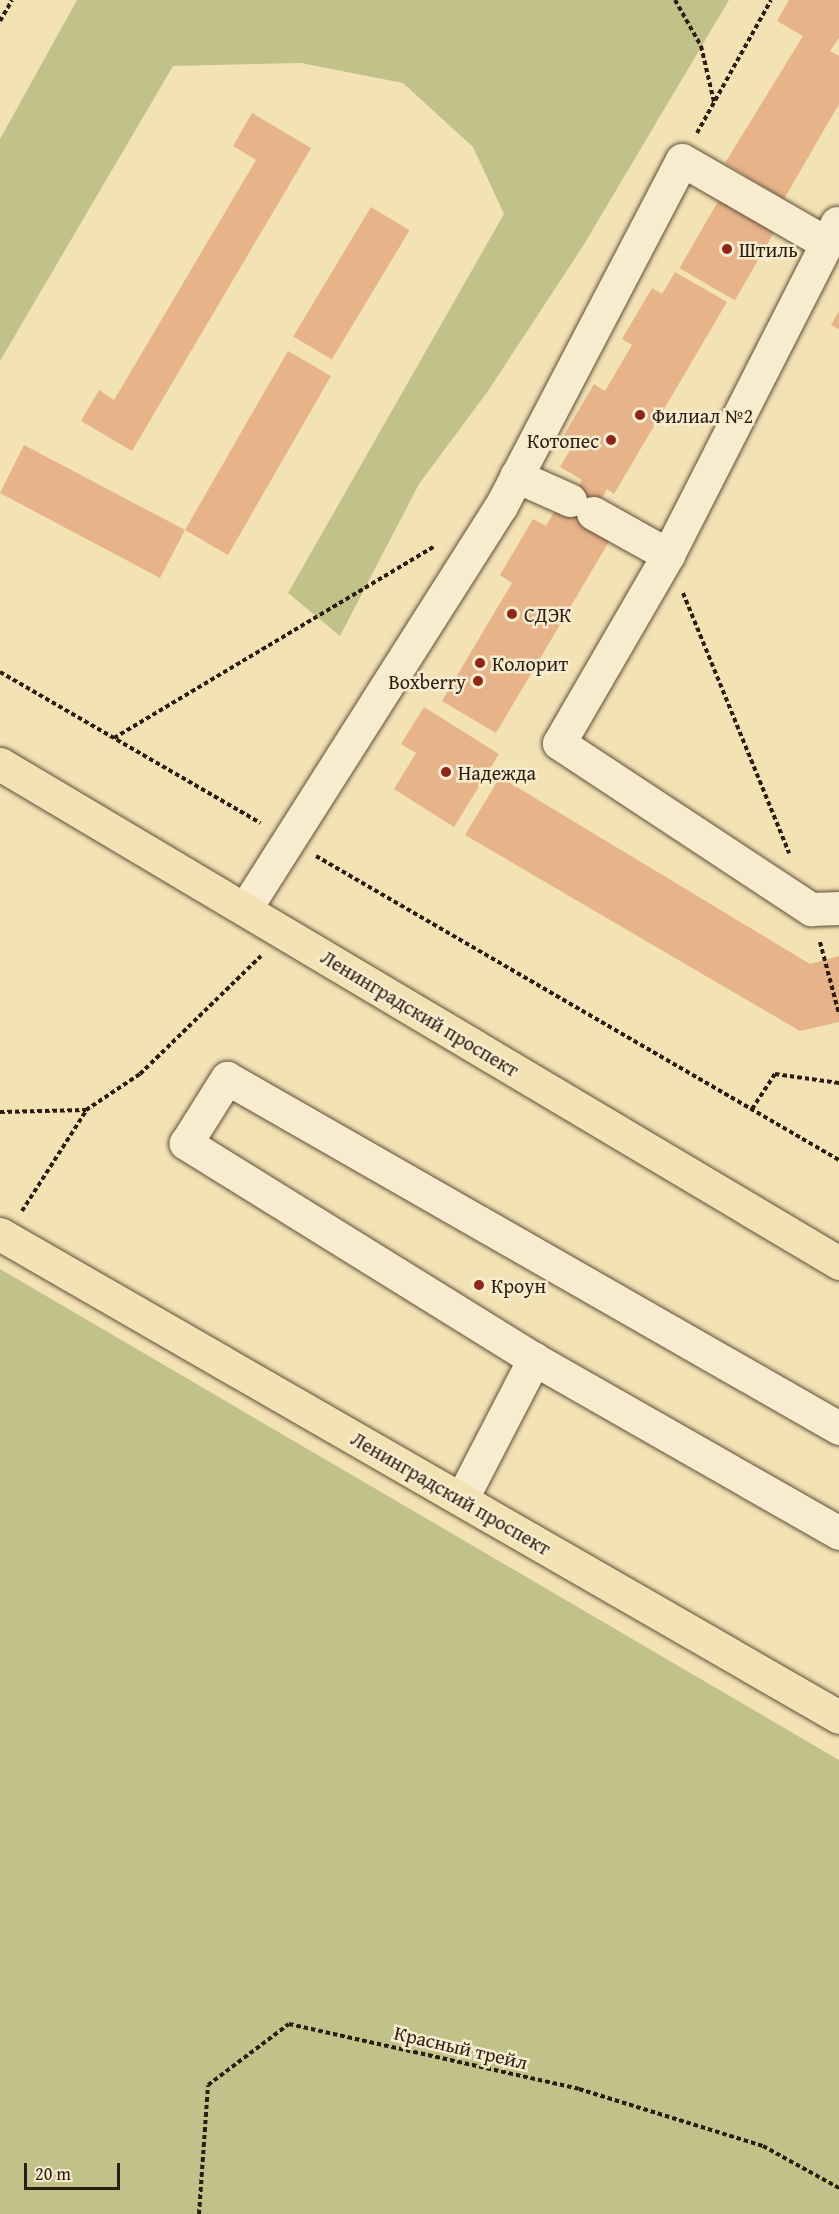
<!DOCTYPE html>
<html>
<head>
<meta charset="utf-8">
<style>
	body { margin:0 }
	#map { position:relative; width:839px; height:2214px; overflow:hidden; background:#f3e2b4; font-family:"Gentium Book Plus",serif }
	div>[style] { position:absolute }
	.green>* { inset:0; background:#c0c289 }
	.building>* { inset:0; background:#e7b389; transform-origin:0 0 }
	.path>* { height:4px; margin-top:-2px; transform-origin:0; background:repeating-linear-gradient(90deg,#2e1c13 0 4.5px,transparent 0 7.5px) }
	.roads { filter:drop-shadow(0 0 2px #5f4e3b) drop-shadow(0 0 2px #5f4e3b) }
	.minor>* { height:33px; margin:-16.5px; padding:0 16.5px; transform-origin:16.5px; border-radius:16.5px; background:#f7ecce }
	.major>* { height:33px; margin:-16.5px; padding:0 16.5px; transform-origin:16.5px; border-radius:16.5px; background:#f3e2b4 }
	.dots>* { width:16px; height:16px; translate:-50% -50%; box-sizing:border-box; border:3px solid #f7ecce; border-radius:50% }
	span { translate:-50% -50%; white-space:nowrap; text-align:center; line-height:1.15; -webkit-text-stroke:5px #f7ecce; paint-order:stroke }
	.poi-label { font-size:20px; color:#2e1c13 }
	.left { translate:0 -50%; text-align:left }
	.right { translate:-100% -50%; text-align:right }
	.street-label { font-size:20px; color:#2e1c13 }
	.scale { position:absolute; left:24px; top:2163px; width:96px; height:27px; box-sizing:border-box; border:3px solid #2e1c13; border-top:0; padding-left:8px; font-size:18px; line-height:21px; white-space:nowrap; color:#2e1c13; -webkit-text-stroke:4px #f7ecce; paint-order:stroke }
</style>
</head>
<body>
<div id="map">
	<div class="green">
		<div style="clip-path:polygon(77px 0,729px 0,583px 246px,488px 391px,419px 484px,340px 636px,288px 593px,504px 214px,473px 147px,403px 83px,301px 63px,173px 66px,0 361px,0 139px)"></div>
		<div style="clip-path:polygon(0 1269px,839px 1760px,839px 2214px,0 2214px)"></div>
	</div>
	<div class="building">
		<div style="clip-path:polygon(789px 0,839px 0,839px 38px,830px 51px,839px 56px,839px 104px,784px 199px,725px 163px,803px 36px,777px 21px)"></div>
		<div style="clip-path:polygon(252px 113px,311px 148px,132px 451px,81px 421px,99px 390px,114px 400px,256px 160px,233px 146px)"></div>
		<div style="left:720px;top:198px;width:64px;height:81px;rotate:30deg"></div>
		<div style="left:371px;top:207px;width:45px;height:151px;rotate:31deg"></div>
		<div style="clip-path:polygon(675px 272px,727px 302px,614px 494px,607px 489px,590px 518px,614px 533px,496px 733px,442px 701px,512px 583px,500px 575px,533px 519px,546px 526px,561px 500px,568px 504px,582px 480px,560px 467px,575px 442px,564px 435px,594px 384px,605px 391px,632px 345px,622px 339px,652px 288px,662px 294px)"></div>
		<div style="clip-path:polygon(839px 311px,839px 329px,831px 325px)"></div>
		<div style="clip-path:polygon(288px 351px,331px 376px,228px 555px,185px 530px,160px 578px,0 493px,24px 445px,185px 530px)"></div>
		<div style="clip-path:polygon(424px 707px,499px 754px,454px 827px,394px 789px,416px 753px,401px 744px)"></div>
		<div style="clip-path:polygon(500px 777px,810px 964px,839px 956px,839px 1022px,800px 1031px,465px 835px)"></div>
	</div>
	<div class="path">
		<div style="left:675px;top:0;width:53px;rotate:60.5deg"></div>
		<div style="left:701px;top:46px;width:57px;rotate:76.9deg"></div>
		<div style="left:0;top:21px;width:24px;rotate:-60deg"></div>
		<div style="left:697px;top:133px;width:152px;rotate:-60.9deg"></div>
		<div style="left:683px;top:593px;width:281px;rotate:67.8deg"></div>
		<div style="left:0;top:672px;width:301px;rotate:30.1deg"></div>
		<div style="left:114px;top:738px;width:374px;rotate:-30.9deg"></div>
		<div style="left:316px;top:856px;width:605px;rotate:30.17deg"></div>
		<div style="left:820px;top:942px;width:74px;rotate:75.2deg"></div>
		<div style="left:752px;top:1109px;width:42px;rotate:-56.7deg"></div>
		<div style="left:775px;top:1074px;width:65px;rotate:8deg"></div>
		<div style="left:0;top:1112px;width:86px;rotate:-1.3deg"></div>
		<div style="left:86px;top:1110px;width:65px;rotate:-33.7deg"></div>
		<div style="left:140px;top:1074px;width:169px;rotate:-44.3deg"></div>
		<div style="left:22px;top:1211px;width:119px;rotate:-57.4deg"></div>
		<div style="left:199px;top:2214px;width:129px;rotate:-86deg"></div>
		<div style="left:208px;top:2085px;width:101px;rotate:-37deg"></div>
		<div style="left:289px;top:2024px;width:297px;rotate:12.6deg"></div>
		<div style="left:579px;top:2089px;width:193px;rotate:17.2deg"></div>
		<div style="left:763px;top:2146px;width:87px;rotate:28.9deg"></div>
	</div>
	<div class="roads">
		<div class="minor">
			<div style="left:837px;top:223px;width:373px;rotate:117deg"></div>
			<div style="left:668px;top:555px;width:217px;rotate:120.1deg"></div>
			<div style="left:559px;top:743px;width:302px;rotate:33.4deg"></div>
			<div style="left:811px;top:909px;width:28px;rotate:-2deg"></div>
			<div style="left:516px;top:476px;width:59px;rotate:24deg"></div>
			<div style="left:593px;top:513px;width:86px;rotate:29.2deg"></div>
			<div style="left:245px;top:909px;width:477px;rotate:-57.6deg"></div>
			<div style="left:501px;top:506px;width:390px;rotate:-62.4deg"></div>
			<div style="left:682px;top:160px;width:168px;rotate:29.9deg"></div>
			<div style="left:534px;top:1359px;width:410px;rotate:-148.2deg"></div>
			<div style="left:186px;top:1143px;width:77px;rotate:-57.8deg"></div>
			<div style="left:227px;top:1078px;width:705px;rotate:29.77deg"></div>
			<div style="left:462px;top:1498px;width:157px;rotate:-62.6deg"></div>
			<div style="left:534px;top:1359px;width:351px;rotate:29.7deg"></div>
		</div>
		<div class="major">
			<div style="left:0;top:764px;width:976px;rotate:30.74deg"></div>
			<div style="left:0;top:1234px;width:968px;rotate:29.93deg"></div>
		</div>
	</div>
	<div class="dots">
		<div style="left:727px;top:249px;background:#8f2418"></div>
		<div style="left:640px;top:415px;background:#8f2418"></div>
		<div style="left:611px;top:440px;background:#8f2418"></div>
		<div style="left:512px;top:614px;background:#8f2418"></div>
		<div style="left:480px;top:663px;background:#8f2418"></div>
		<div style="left:478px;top:681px;background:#8f2418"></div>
		<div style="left:446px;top:772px;background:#8f2418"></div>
		<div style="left:479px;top:1285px;background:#8f2418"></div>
	</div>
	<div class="poi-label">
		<span class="left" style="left:739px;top:249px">Штиль</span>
		<span class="left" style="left:652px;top:415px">Филиал №2</span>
		<span class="right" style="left:599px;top:440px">Котопес</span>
		<span class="left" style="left:524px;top:614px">СДЭК</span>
		<span class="left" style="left:492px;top:663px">Колорит</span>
		<span class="right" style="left:466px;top:681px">Boxberry</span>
		<span class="left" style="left:458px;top:772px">Надежда</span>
		<span class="left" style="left:491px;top:1285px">Кроун</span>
	</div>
	<div class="street-label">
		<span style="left:420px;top:1013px;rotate:31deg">Ленинградский проспект</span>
		<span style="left:451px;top:1493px;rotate:30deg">Ленинградский проспект</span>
		<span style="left:461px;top:2047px;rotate:13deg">Красный трейл</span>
	</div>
	<div class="scale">20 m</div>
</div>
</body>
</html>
